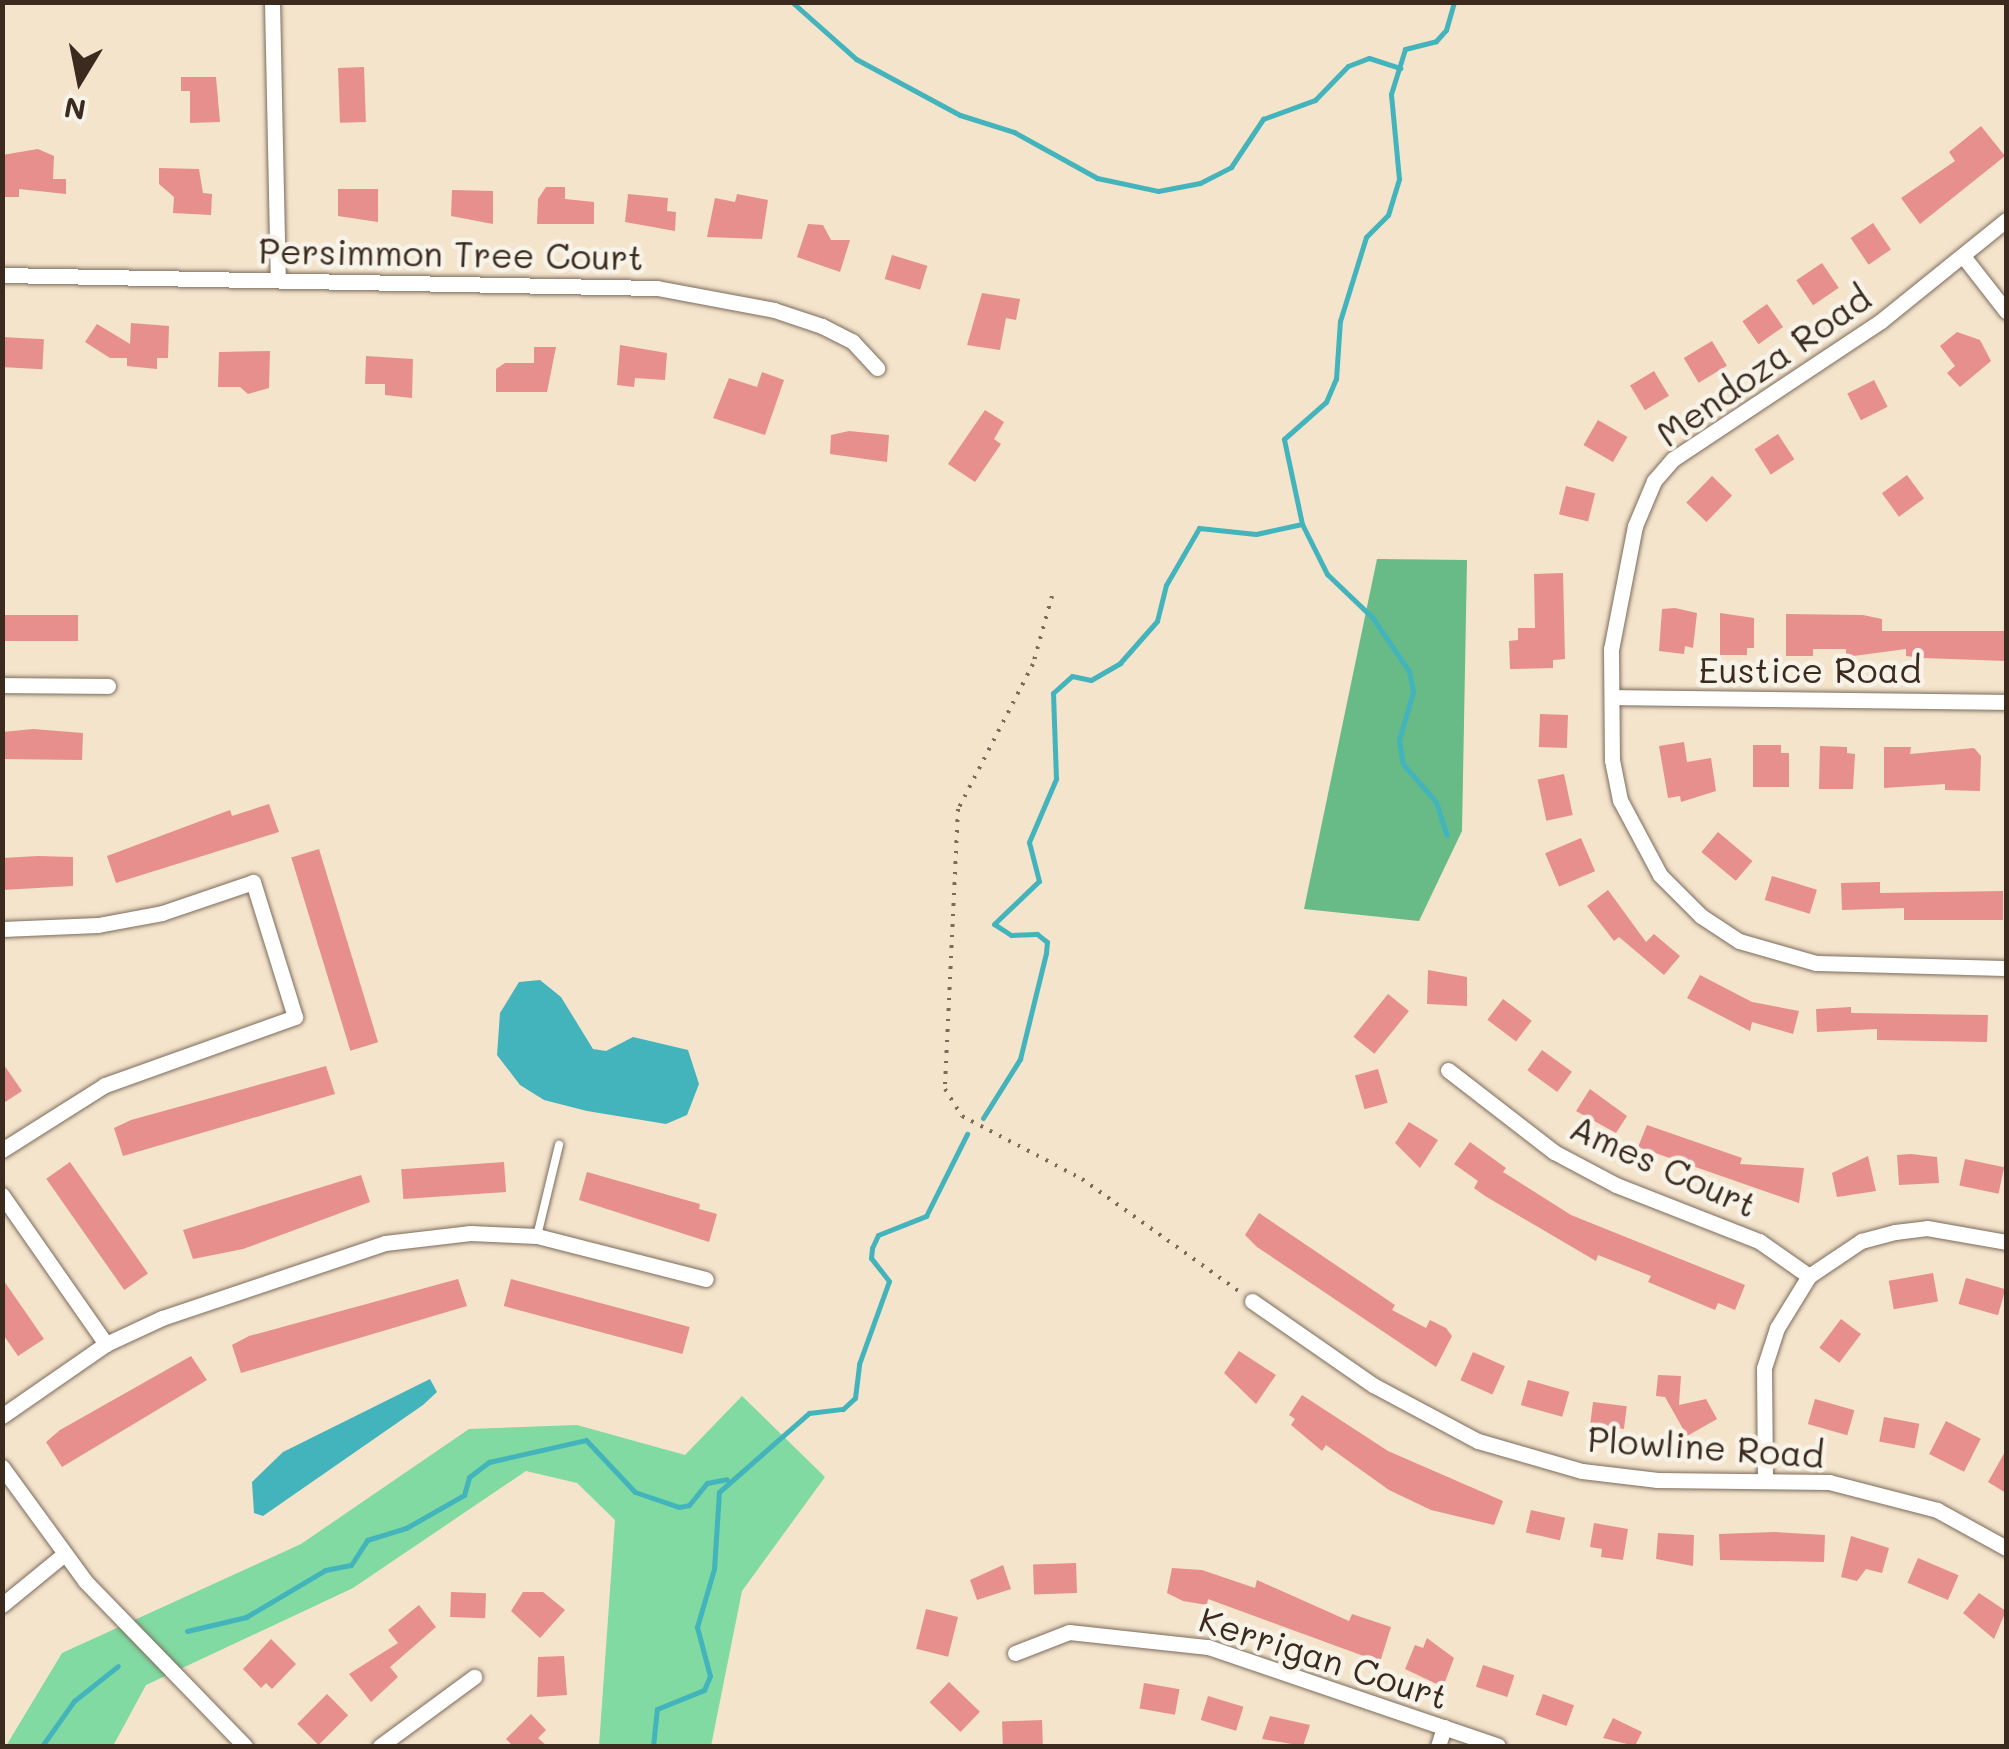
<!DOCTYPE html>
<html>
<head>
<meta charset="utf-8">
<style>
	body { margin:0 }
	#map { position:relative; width:2009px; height:1749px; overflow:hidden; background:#f4e4cc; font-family:Mali,sans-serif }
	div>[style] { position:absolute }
	.green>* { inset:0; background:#80daa1 }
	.forest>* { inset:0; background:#68ba87 }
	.water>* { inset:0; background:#44b4bc }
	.stream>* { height:5px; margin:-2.5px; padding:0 2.5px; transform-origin:2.5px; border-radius:2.5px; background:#44b4bc }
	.building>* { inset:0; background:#e78f8c; transform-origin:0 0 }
	.path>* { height:4px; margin-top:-2px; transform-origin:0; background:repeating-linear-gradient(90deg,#7c6b5b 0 2.5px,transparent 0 10.5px) }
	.roads { filter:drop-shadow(0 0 2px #7c6b5b) drop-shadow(0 0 2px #7c6b5b) }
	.service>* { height:8px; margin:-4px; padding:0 4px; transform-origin:4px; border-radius:4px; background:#fff }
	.minor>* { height:15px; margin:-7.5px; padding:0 7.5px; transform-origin:7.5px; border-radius:7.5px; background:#fff }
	span { translate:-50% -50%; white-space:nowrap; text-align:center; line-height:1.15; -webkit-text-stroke:9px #f7f3e8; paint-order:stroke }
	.street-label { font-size:35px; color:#3b2a1e }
	.frame { position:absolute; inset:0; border:5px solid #3b2a1e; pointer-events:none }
	.north { position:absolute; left:30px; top:30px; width:100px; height:100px; -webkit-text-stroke:8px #f7f3e8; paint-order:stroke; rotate:190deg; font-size:28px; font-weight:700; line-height:40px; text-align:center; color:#3b2a1e }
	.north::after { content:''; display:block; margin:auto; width:35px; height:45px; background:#3b2a1e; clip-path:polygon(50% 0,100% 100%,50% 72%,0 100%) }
</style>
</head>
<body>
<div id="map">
	<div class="green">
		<div style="clip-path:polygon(742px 1396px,825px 1477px,742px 1591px,711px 1746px,599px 1746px,615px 1520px,577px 1483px,526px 1471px,353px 1588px,146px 1685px,113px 1746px,6px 1746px,62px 1653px,301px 1544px,469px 1429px,577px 1425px,685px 1455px)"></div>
	</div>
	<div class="forest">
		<div style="clip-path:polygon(1377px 559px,1467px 560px,1462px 831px,1419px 921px,1304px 909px)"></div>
	</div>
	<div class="water">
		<div style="clip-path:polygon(540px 980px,561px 997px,593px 1049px,606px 1051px,633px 1037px,688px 1050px,699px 1084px,687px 1115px,666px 1124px,587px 1111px,544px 1100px,520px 1085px,497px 1055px,500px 1013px,519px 982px)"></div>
		<div style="clip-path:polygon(430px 1379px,437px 1392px,423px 1405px,263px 1516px,254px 1513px,252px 1482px,283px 1452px)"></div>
	</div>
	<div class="stream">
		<div style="left:792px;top:2px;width:86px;rotate:41.7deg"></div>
		<div style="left:856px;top:59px;width:118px;rotate:28.3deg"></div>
		<div style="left:960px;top:115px;width:57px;rotate:17.5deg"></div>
		<div style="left:1014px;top:132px;width:95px;rotate:29deg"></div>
		<div style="left:1097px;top:178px;width:62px;rotate:12deg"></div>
		<div style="left:1158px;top:191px;width:43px;rotate:-10.8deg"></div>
		<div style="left:1200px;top:183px;width:35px;rotate:-27deg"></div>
		<div style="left:1231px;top:167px;width:58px;rotate:-56.3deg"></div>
		<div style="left:1263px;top:119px;width:55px;rotate:-20.1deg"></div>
		<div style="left:1315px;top:100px;width:47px;rotate:-45.9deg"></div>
		<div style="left:1348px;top:66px;width:22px;rotate:-21deg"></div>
		<div style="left:1369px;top:58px;width:33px;rotate:18deg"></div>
		<div style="left:1302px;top:524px;width:56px;rotate:63.4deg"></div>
		<div style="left:1327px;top:574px;width:62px;rotate:43.7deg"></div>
		<div style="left:1372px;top:617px;width:65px;rotate:55.6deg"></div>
		<div style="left:1409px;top:671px;width:21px;rotate:79deg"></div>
		<div style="left:1413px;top:692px;width:50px;rotate:106.3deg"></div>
		<div style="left:1399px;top:740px;width:24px;rotate:81deg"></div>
		<div style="left:1403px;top:764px;width:50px;rotate:49deg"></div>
		<div style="left:1436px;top:802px;width:35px;rotate:72deg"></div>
		<div style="left:983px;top:1118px;width:70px;rotate:-57.9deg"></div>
		<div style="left:1020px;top:1059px;width:109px;rotate:-76.2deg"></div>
		<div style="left:1046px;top:953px;width:11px;rotate:-85deg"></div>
		<div style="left:1047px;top:942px;width:13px;rotate:-141deg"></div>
		<div style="left:1037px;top:934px;width:26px;rotate:178deg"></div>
		<div style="left:1011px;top:935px;width:20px;rotate:-147deg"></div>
		<div style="left:994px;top:924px;width:62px;rotate:-43.7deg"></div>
		<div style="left:1039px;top:881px;width:40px;rotate:-104.4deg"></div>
		<div style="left:1029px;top:842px;width:69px;rotate:-66.8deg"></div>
		<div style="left:1056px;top:779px;width:86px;rotate:-92deg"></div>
		<div style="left:1053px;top:693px;width:25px;rotate:-42deg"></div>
		<div style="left:1072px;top:676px;width:19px;rotate:12deg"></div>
		<div style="left:1091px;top:680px;width:34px;rotate:-30deg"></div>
		<div style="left:1120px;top:663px;width:56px;rotate:-48.6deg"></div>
		<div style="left:1157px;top:621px;width:37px;rotate:-76deg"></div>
		<div style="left:1166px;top:585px;width:66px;rotate:-59.9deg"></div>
		<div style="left:1199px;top:528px;width:57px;rotate:6deg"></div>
		<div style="left:1256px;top:534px;width:47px;rotate:-12.3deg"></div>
		<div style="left:1302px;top:524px;width:87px;rotate:-102deg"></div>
		<div style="left:1284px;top:439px;width:56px;rotate:-41.4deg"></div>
		<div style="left:1326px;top:402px;width:25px;rotate:-67deg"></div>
		<div style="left:1336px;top:379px;width:58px;rotate:-86.1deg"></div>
		<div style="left:1340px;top:321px;width:88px;rotate:-72.8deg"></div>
		<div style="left:1366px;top:237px;width:31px;rotate:-45deg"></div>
		<div style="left:1388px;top:215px;width:38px;rotate:-73deg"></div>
		<div style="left:1399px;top:179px;width:85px;rotate:-95.4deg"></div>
		<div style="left:1391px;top:94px;width:47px;rotate:-72.7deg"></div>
		<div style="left:1405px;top:49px;width:32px;rotate:-14deg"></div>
		<div style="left:1436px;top:41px;width:15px;rotate:-48deg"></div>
		<div style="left:1446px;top:30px;width:29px;rotate:-74deg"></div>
		<div style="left:187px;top:1631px;width:61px;rotate:-13.3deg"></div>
		<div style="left:246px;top:1617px;width:92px;rotate:-30.7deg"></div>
		<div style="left:325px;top:1570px;width:26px;rotate:-11deg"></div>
		<div style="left:351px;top:1565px;width:30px;rotate:-57deg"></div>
		<div style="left:367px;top:1540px;width:41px;rotate:-17.1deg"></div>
		<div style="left:406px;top:1528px;width:67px;rotate:-29.6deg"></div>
		<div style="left:464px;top:1495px;width:19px;rotate:-74deg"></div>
		<div style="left:469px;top:1477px;width:25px;rotate:-37deg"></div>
		<div style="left:489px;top:1462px;width:99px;rotate:-12.8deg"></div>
		<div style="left:586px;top:1440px;width:71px;rotate:46.7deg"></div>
		<div style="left:635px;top:1492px;width:46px;rotate:18.8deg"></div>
		<div style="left:679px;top:1507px;width:10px;rotate:-11deg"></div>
		<div style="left:689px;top:1505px;width:28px;rotate:-51deg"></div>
		<div style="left:707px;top:1483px;width:20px;rotate:-11deg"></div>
		<div style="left:42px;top:1746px;width:55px;rotate:-54.6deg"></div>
		<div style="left:74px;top:1701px;width:56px;rotate:-38.5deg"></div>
		<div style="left:653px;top:1746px;width:37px;rotate:-84deg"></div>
		<div style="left:657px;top:1709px;width:51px;rotate:-22deg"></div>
		<div style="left:704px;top:1690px;width:15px;rotate:-67deg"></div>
		<div style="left:710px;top:1676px;width:51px;rotate:-104.9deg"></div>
		<div style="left:697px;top:1627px;width:60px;rotate:-73.7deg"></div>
		<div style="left:714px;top:1569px;width:77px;rotate:-86.3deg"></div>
		<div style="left:719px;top:1492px;width:120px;rotate:-41.3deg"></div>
		<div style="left:809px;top:1413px;width:34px;rotate:-7deg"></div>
		<div style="left:843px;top:1409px;width:16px;rotate:-43deg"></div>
		<div style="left:855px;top:1398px;width:34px;rotate:-83deg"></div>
		<div style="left:859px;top:1364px;width:88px;rotate:-70.1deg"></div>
		<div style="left:889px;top:1281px;width:29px;rotate:-128deg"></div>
		<div style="left:871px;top:1258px;width:10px;rotate:-84deg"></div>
		<div style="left:872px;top:1248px;width:14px;rotate:-65deg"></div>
		<div style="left:878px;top:1235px;width:52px;rotate:-21.6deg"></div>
		<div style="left:926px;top:1216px;width:92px;rotate:-63.4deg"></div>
	</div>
	<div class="building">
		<div style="left:364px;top:67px;width:55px;height:26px;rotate:88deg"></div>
		<div style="clip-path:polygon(181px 77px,216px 77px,220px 122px,190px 123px,190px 91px,181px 91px)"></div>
		<div style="clip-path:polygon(1981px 126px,2005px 156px,1920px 224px,1901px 198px,1955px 161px,1949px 152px)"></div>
		<div style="clip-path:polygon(38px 149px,54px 156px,53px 179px,66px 179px,66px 194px,19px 189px,19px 197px,2px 197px,2px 155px)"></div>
		<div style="clip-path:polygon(159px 168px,199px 169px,203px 193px,212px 194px,211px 215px,173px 213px,174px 197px,159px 184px)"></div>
		<div style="clip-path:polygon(546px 187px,565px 187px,565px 199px,594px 202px,594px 224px,537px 224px,538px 199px)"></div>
		<div style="clip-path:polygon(338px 189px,378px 189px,378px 222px,338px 216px)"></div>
		<div style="clip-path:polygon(452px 190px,493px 191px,493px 224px,451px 216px)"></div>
		<div style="clip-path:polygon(628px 194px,668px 198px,667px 211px,676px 212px,675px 231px,625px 222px)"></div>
		<div style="clip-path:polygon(737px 194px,768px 200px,762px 239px,707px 237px,715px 198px,735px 202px)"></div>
		<div style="left:1873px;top:223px;width:32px;height:27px;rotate:56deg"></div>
		<div style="clip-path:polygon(808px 224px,823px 225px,831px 240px,850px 240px,840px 272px,797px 257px)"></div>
		<div style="left:892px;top:255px;width:37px;height:25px;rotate:17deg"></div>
		<div style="left:1822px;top:263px;width:30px;height:31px;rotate:56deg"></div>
		<div style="clip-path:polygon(982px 293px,1020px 299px,1016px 320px,1006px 318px,1000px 350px,967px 345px)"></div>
		<div style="left:1767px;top:304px;width:28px;height:30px;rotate:55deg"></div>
		<div style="clip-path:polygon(131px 323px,169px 326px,168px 358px,157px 358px,157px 369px,127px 366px,127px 358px,110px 358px,85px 342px,97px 324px,130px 344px)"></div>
		<div style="clip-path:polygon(1957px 332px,1980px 340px,1991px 361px,1960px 387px,1947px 373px,1955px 366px,1940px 346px)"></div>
		<div style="left:2px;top:337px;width:42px;height:30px;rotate:3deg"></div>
		<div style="left:1712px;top:341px;width:29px;height:33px;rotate:59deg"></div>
		<div style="clip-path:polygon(620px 345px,667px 353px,665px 380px,635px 378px,634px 387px,617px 385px)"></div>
		<div style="clip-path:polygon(534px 347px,556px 347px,547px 392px,496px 392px,496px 369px,505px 363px,534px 363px)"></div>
		<div style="clip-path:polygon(270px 351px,269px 388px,248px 394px,240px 387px,218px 387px,219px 352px)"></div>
		<div style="clip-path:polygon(366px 356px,413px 359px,412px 398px,385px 395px,385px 384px,365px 384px)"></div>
		<div style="left:1654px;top:371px;width:29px;height:28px;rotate:59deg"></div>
		<div style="clip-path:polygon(762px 372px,784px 380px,765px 435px,713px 418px,729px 378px,757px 387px)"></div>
		<div style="left:1874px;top:380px;width:30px;height:30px;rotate:63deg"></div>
		<div style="clip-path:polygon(985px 410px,1004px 422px,994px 439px,1001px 444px,975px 482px,948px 464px)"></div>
		<div style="left:1598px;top:420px;width:34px;height:29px;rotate:30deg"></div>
		<div style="clip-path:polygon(849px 431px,889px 435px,887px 462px,830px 454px,831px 435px)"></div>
		<div style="left:1778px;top:434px;width:30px;height:28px;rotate:57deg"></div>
		<div style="left:1907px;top:475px;width:29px;height:31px;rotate:54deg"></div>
		<div style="left:1712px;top:476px;width:28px;height:37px;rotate:44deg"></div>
		<div style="left:1566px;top:486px;width:30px;height:29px;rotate:14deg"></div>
		<div style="clip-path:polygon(1563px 573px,1565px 659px,1553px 660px,1553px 668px,1510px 669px,1509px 641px,1518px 640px,1518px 628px,1535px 628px,1534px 574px)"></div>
		<div style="clip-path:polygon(1675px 608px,1697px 613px,1693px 648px,1685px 646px,1684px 654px,1659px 651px,1662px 609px)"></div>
		<div style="clip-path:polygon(1720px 613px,1754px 618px,1754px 648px,1747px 648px,1747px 655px,1720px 655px)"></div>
		<div style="clip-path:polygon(1786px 614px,1863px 615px,1882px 619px,1882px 631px,2006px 631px,2006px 661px,1923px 658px,1906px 656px,1906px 649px,1846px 657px,1846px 649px,1813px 649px,1813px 656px,1786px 656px)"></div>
		<div style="left:78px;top:615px;width:26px;height:76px;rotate:90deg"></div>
		<div style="left:1540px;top:714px;width:28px;height:33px;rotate:2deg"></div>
		<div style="clip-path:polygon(33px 729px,83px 733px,82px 760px,2px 759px,2px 732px)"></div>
		<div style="clip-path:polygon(1684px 742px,1687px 762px,1711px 758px,1716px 791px,1681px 802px,1680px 796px,1668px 798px,1659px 746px)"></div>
		<div style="clip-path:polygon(1753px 745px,1781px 745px,1781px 753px,1789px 753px,1789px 787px,1753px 787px)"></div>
		<div style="clip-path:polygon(1820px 746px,1847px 747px,1847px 753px,1855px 754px,1853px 789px,1819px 789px)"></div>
		<div style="clip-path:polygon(1884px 747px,1911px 747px,1910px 754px,1974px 748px,1981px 756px,1980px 791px,1945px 790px,1945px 784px,1884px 788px)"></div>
		<div style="left:1564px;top:774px;width:42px;height:27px;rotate:78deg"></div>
		<div style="clip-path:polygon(269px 804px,279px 832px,116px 883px,107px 856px,230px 810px,232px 816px)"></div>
		<div style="left:1718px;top:832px;width:45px;height:26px;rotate:40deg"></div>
		<div style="left:1581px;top:838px;width:36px;height:39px;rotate:67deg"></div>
		<div style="left:319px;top:849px;width:202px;height:29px;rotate:73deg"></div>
		<div style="clip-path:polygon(38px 856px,73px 857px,73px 886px,2px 890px,2px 858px)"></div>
		<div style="left:1772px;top:876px;width:47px;height:25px;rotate:17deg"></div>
		<div style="clip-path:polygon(1880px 882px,1880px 893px,2003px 891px,2003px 920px,1904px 920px,1904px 908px,1842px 910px,1841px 883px)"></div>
		<div style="clip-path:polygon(1608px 890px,1646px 942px,1654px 934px,1680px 956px,1664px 975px,1619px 937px,1614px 941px,1587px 906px)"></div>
		<div style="clip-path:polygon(1428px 970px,1467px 977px,1467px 1006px,1427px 1004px)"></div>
		<div style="clip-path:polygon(1700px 975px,1752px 1002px,1799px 1011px,1793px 1034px,1752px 1022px,1750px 1031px,1687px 998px)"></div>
		<div style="left:1388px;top:994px;width:27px;height:55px;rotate:39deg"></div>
		<div style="left:1503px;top:999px;width:36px;height:26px;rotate:37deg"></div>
		<div style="clip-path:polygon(1851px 1007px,1851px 1013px,1988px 1015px,1987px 1042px,1877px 1040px,1877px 1029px,1817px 1032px,1816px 1009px)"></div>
		<div style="left:1542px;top:1050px;width:37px;height:25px;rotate:36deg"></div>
		<div style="clip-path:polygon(2px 1062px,22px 1091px,2px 1104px)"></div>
		<div style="clip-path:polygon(326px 1066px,335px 1094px,123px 1156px,114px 1128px,131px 1120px)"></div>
		<div style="left:1378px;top:1069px;width:35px;height:24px;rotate:74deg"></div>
		<div style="clip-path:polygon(1590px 1089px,1627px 1116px,1616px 1133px,1576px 1111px)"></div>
		<div style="clip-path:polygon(1409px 1122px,1438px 1140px,1420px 1168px,1395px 1143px)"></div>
		<div style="clip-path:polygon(1647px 1125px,1742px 1158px,1740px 1164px,1804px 1168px,1799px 1203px,1638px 1147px)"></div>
		<div style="clip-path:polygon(1470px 1142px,1506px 1168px,1503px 1172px,1571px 1215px,1745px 1285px,1735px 1310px,1718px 1303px,1715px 1310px,1648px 1282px,1651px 1276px,1598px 1255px,1596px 1261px,1485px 1196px,1474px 1188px,1478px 1181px,1454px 1164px)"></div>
		<div style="clip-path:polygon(1911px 1154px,1937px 1157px,1939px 1183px,1899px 1185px,1897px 1155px)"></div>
		<div style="clip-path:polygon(1868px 1156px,1876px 1191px,1837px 1197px,1832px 1173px)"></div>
		<div style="left:1965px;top:1159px;width:40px;height:27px;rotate:12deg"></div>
		<div style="left:70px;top:1162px;width:136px;height:29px;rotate:55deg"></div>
		<div style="left:504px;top:1162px;width:30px;height:103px;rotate:86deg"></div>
		<div style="clip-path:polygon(587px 1172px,700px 1204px,699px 1209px,717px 1214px,709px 1242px,579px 1200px)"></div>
		<div style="clip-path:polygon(361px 1175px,370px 1202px,243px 1249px,193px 1259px,183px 1230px)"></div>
		<div style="clip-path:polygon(1259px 1213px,1395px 1305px,1392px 1310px,1426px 1328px,1430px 1320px,1446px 1328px,1452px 1336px,1436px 1367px,1257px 1247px,1245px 1235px)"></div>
		<div style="left:1933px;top:1273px;width:29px;height:45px;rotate:80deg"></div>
		<div style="clip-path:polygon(2px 1278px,44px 1339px,18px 1356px,2px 1333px)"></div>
		<div style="left:1966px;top:1278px;width:41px;height:27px;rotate:16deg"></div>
		<div style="clip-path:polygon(458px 1279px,467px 1306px,241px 1373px,232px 1345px,249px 1336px)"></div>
		<div style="left:511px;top:1279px;width:185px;height:28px;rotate:15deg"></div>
		<div style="left:1841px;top:1319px;width:25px;height:36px;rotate:37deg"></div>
		<div style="clip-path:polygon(1239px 1351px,1276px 1375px,1256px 1404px,1224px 1373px)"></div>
		<div style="left:1473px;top:1352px;width:35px;height:31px;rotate:24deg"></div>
		<div style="clip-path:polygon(191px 1356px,207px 1380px,62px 1467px,46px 1442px,60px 1430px)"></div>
		<div style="clip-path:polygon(1658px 1375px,1681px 1376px,1679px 1405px,1706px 1399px,1717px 1419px,1687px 1436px,1665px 1397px,1656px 1396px)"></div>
		<div style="left:1528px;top:1380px;width:43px;height:26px;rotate:16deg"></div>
		<div style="clip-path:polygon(1302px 1395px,1388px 1451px,1503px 1501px,1494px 1525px,1431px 1510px,1389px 1490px,1326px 1445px,1322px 1451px,1291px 1425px,1295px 1419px,1289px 1415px)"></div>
		<div style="left:1815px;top:1399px;width:41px;height:26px;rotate:16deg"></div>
		<div style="left:1593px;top:1402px;width:34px;height:23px;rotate:7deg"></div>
		<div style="left:1884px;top:1417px;width:36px;height:25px;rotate:11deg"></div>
		<div style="left:1946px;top:1421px;width:39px;height:37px;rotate:27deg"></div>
		<div style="clip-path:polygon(2006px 1450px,2006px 1493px,1988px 1482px)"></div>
		<div style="left:1531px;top:1510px;width:35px;height:23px;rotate:13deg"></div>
		<div style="clip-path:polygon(1594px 1523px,1628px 1529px,1623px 1560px,1601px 1557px,1602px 1549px,1590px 1547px)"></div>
		<div style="clip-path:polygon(1775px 1532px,1825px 1535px,1824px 1562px,1720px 1560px,1719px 1534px)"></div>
		<div style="clip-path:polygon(1658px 1533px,1694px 1535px,1693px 1566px,1656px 1559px)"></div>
		<div style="clip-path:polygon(1851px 1536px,1889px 1548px,1882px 1573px,1866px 1569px,1857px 1581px,1841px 1577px)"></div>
		<div style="left:1918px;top:1558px;width:44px;height:27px;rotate:23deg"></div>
		<div style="left:1076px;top:1563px;width:30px;height:43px;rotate:88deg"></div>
		<div style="clip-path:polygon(1003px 1565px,1011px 1589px,977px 1600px,970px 1580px)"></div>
		<div style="clip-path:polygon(1172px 1568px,1202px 1570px,1255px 1588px,1257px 1580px,1349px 1621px,1352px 1614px,1391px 1627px,1380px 1662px,1208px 1599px,1207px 1605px,1183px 1601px,1167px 1593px)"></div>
		<div style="left:451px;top:1592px;width:35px;height:25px;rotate:2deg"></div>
		<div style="clip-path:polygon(523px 1592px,543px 1592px,565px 1610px,540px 1638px,511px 1611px)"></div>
		<div style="clip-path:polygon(1979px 1593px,2006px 1611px,1994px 1639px,1963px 1613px)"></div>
		<div style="clip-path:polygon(419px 1605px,436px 1627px,390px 1667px,398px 1677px,371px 1702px,349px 1674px,398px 1643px,388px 1630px)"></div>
		<div style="left:926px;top:1609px;width:33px;height:41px;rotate:14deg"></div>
		<div style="clip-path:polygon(1427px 1638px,1454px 1658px,1443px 1687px,1405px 1669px,1415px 1645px,1423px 1648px)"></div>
		<div style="clip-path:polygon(271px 1639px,296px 1664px,272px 1689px,266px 1683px,261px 1688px,243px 1669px)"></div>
		<div style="clip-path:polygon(564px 1656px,567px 1695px,537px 1697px,538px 1657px)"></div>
		<div style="left:1483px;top:1665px;width:33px;height:23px;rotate:18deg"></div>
		<div style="left:949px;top:1682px;width:43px;height:28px;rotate:44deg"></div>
		<div style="left:1144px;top:1683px;width:36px;height:26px;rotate:10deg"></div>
		<div style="left:327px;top:1694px;width:30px;height:42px;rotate:45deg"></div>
		<div style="left:1543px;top:1694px;width:33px;height:22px;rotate:20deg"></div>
		<div style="left:1208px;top:1696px;width:37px;height:25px;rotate:17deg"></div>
		<div style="clip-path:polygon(531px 1714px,546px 1730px,538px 1738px,547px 1746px,513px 1746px,506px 1739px)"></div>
		<div style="clip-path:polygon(1270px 1716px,1310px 1725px,1303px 1746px,1262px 1739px)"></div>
		<div style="clip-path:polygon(1613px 1718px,1642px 1732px,1635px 1746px,1603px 1738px)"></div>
		<div style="left:1042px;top:1720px;width:26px;height:40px;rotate:88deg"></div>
	</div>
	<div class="path">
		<div style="left:1052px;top:596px;width:71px;rotate:105.6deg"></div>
		<div style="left:1033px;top:664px;width:163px;rotate:117.3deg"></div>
		<div style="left:958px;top:809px;width:280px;rotate:92.7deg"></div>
		<div style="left:945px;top:1089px;width:32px;rotate:58deg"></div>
		<div style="left:962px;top:1116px;width:136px;rotate:27.7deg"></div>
		<div style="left:1082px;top:1179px;width:194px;rotate:35.6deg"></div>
	</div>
	<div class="roads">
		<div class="service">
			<div style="left:537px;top:1236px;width:94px;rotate:-76.4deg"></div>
		</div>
		<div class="minor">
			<div style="left:272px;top:2px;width:276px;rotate:88.8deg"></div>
			<div style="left:2006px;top:220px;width:161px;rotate:141.1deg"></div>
			<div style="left:1881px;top:321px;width:250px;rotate:146.4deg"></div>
			<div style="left:1673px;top:459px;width:29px;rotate:131deg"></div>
			<div style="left:1654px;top:481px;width:49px;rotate:112.9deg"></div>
			<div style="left:1635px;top:526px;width:125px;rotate:101deg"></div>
			<div style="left:1611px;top:649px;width:111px;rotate:89.5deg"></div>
			<div style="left:1612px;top:760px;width:41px;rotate:78.7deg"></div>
			<div style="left:1620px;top:800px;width:85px;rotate:61.9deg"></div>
			<div style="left:1660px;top:875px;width:58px;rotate:45deg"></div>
			<div style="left:1701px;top:916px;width:45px;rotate:33.3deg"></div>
			<div style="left:1739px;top:941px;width:80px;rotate:15.9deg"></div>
			<div style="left:1816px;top:963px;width:190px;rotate:1.5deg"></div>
			<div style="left:1963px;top:256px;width:70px;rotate:52deg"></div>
			<div style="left:2px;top:275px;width:655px;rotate:1.14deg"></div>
			<div style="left:657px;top:288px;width:119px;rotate:10.6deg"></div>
			<div style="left:774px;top:310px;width:51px;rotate:18.4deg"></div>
			<div style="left:822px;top:326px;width:34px;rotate:27deg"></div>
			<div style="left:852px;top:341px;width:37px;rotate:47deg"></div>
			<div style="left:2px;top:685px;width:106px;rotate:0.5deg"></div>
			<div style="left:1612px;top:697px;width:394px;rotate:0.7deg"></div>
			<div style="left:2px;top:929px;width:96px;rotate:-2.4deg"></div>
			<div style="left:98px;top:925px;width:65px;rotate:-10.6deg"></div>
			<div style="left:162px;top:913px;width:96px;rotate:-18.8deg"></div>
			<div style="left:253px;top:882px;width:141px;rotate:72.7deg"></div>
			<div style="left:295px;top:1017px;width:202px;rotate:160.3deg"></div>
			<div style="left:105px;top:1085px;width:122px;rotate:147.7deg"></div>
			<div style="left:1448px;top:1070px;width:134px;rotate:37.7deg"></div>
			<div style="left:1554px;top:1152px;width:70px;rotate:28deg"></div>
			<div style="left:1616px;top:1185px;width:154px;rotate:21.4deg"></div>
			<div style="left:1759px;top:1241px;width:61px;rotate:35deg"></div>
			<div style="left:2px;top:1195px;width:182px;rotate:55.1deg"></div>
			<div style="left:1252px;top:1301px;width:147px;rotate:34.8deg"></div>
			<div style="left:1373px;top:1385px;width:119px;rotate:28.1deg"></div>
			<div style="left:1478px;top:1441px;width:108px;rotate:16.1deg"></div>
			<div style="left:1582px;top:1471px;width:76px;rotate:6.8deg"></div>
			<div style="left:1657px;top:1480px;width:172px;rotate:0.7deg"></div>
			<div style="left:1829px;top:1482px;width:112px;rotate:14.5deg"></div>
			<div style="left:1937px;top:1510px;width:79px;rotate:28.8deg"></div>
			<div style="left:2px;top:1416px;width:126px;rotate:-34.7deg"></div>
			<div style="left:106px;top:1344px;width:62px;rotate:-24.9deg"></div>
			<div style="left:162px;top:1318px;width:235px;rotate:-18.6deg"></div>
			<div style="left:385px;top:1243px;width:86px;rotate:-6.7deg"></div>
			<div style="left:470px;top:1233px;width:67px;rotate:2.6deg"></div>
			<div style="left:537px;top:1236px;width:174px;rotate:14.3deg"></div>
			<div style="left:2px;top:1467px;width:141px;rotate:53.9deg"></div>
			<div style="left:85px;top:1581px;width:230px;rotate:45.9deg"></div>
			<div style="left:1765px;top:1481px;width:113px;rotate:-90.5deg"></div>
			<div style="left:1764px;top:1368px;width:42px;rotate:-72deg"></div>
			<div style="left:1777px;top:1328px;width:61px;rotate:-58.4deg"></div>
			<div style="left:1809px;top:1276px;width:63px;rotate:-33.9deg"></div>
			<div style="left:1861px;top:1241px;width:35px;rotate:-15deg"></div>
			<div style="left:1895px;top:1232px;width:32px;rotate:-7deg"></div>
			<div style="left:1927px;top:1228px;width:80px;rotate:10deg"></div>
			<div style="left:2px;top:1605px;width:79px;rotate:-39.3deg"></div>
			<div style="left:1015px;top:1653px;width:58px;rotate:-21.3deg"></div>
			<div style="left:1069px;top:1632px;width:140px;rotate:6.2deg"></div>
			<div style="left:1208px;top:1647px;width:306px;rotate:18.8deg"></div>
			<div style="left:380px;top:1746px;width:117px;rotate:-36.3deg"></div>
			<div style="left:1438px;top:1746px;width:20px;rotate:-72deg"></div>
		</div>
	</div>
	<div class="street-label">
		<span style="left:451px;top:253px;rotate:1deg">Persimmon Tree Court</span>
		<span style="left:1763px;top:365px;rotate:-35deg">Mendoza Road</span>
		<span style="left:1810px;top:669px">Eustice Road</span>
		<span style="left:1664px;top:1165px;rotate:24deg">Ames Court</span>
		<span style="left:1706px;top:1446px;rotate:4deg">Plowline Road</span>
		<span style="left:1324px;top:1657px;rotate:18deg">Kerrigan Court</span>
	</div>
	<div class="frame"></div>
	<div class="north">N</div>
</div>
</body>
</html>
